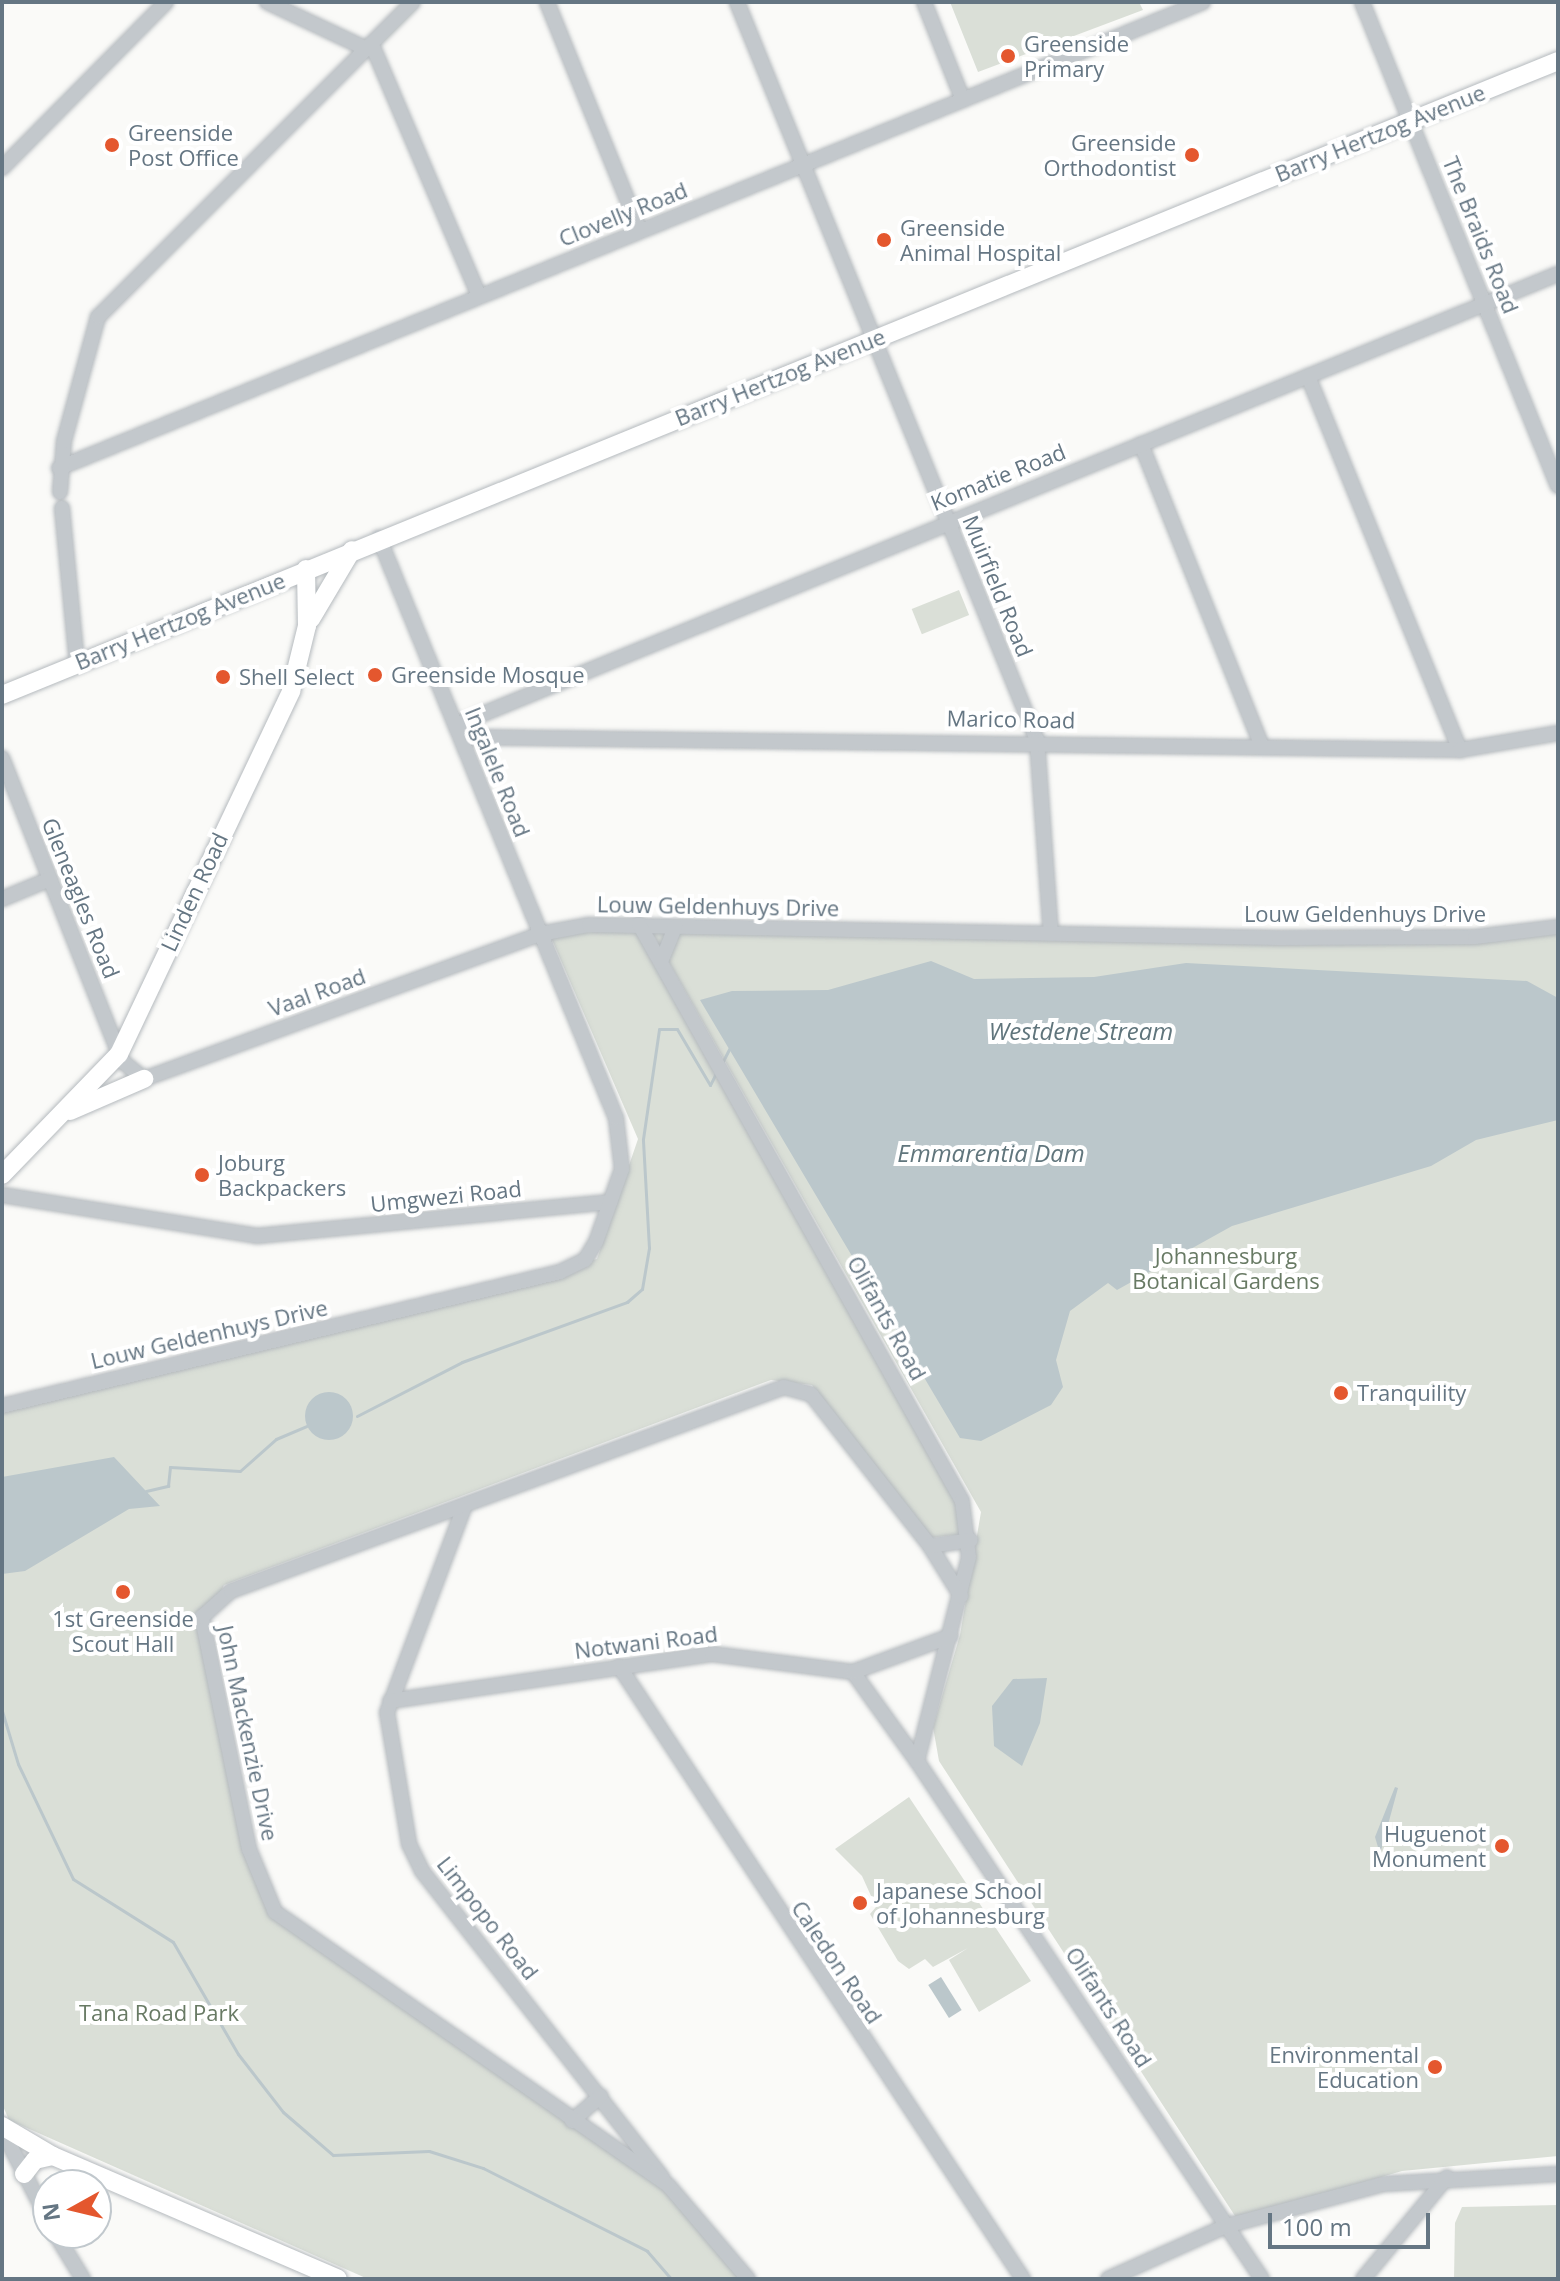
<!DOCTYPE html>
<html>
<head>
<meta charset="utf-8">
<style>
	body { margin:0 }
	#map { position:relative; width:1560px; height:2281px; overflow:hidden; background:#fafaf8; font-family:"Open Sans",sans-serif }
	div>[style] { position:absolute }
	.green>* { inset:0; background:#dadfd7; transform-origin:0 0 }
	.water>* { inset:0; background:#bbc7cb; transform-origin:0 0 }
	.round { border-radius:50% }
	.stream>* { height:3px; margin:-1.5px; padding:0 1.5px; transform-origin:1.5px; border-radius:1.5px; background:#bbc7cb }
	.roads { filter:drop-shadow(0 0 2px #b5babe) drop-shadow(0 0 2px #b5babe) }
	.minor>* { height:14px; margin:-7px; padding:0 7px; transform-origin:7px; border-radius:7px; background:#c3c8cc }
	.major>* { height:18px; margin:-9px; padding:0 9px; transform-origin:9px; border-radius:9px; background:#fff }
	.dots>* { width:22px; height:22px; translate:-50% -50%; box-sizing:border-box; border:4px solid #fff; border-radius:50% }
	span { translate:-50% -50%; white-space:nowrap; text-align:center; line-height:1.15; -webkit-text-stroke:8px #fff; paint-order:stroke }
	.poi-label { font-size:22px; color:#657683 }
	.left { translate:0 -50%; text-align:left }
	.right { translate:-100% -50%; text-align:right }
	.street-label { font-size:22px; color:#657683 }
	.park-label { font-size:22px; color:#687a64 }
	.water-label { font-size:24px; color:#60757c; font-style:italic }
	.frame { position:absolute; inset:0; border:4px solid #657683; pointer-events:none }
	.north { position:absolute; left:32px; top:2169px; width:80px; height:80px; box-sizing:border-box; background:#fff; border:2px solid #c1c8cd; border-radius:50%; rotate:262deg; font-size:22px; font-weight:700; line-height:32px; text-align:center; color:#657683 }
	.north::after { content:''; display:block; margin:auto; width:28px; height:36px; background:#e4572e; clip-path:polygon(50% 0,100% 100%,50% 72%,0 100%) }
	.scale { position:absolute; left:1268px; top:2213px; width:162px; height:36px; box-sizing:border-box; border:4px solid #657683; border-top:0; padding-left:10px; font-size:24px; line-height:28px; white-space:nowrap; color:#657683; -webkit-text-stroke:6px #fff; paint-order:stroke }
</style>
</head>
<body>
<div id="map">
	<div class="green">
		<div style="clip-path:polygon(950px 2px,1139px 2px,1143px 10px,978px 72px)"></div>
		<div style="left:959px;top:590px;width:27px;height:51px;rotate:68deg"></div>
		<div style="clip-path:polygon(637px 929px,955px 1496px,964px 1534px,928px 1538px,812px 1385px,771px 1380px,224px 1585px,205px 1624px,258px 1875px,278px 1912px,669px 2180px,744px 2279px,368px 2279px,9px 2120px,2px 2104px,2px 1403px,597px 1259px,638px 1139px,550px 935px)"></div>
		<div style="clip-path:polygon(650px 929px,1493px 942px,1558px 930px,1558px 2156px,1402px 2171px,1237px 2219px,939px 1761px,933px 1727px,960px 1635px,981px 1512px)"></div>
		<div style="clip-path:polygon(909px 1797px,1031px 1981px,979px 2012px,949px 1960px,968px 1948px,933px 1967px,925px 1959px,909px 1969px,898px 1961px,870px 1914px,876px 1907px,862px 1876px,835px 1849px)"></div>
		<div style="clip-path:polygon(1558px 2205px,1558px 2279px,1454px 2279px,1455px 2223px,1462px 2207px)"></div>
	</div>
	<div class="water">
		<div style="clip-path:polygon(931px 961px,974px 979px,1094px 977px,1186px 963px,1527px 981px,1558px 998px,1558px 1120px,1476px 1140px,1431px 1166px,1232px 1226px,1117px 1290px,1108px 1283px,1070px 1311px,1056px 1360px,1063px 1387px,1051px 1405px,981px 1441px,960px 1438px,700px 1000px,732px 991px,828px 990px)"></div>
		<div class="round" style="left:305px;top:1392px;width:48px;height:48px"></div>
		<div style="clip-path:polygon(114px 1457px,160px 1506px,129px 1509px,25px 1571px,2px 1574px,2px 1477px)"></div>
		<div style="clip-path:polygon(1047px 1678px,1040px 1723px,1022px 1766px,994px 1746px,992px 1706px,1013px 1679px)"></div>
		<div style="clip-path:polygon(1395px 1787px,1398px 1788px,1380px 1854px,1375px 1837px)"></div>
		<div style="left:941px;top:1977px;width:39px;height:15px;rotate:58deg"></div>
	</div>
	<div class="stream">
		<div style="left:722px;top:1063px;width:16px;rotate:-63deg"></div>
		<div style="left:357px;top:1416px;width:118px;rotate:-27.2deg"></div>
		<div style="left:462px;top:1362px;width:176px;rotate:-20deg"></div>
		<div style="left:627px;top:1302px;width:20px;rotate:-41deg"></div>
		<div style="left:642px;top:1289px;width:42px;rotate:-80.3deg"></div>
		<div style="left:649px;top:1248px;width:109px;rotate:-93.2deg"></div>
		<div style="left:643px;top:1139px;width:111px;rotate:-81.7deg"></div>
		<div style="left:659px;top:1029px;width:18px"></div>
		<div style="left:677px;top:1029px;width:65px;rotate:59.5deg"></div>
		<div style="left:710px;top:1085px;width:13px;rotate:-63deg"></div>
		<div style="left:146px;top:1491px;width:23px;rotate:-13deg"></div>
		<div style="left:168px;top:1486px;width:19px;rotate:-84deg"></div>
		<div style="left:170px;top:1467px;width:70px;rotate:3.3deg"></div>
		<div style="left:240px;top:1471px;width:48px;rotate:-41.6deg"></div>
		<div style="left:276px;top:1439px;width:33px;rotate:-23deg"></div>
		<div style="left:2px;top:1711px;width:55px;rotate:73.2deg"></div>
		<div style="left:18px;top:1764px;width:127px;rotate:64.4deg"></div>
		<div style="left:73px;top:1879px;width:118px;rotate:32.2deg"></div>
		<div style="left:173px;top:1942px;width:129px;rotate:59.9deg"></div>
		<div style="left:238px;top:2054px;width:73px;rotate:52.2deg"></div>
		<div style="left:283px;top:2112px;width:66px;rotate:40.7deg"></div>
		<div style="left:333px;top:2155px;width:96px;rotate:-2.4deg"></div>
		<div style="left:429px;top:2151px;width:57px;rotate:17.5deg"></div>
		<div style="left:483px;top:2168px;width:184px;rotate:26.8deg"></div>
		<div style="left:647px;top:2251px;width:37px;rotate:49deg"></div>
	</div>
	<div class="roads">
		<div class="minor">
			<div style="left:267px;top:2px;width:110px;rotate:25.2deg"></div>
			<div style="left:547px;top:2px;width:247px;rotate:67.9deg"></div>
			<div style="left:737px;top:2px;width:797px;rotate:67.88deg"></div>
			<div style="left:1037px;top:740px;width:194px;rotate:85.9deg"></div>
			<div style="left:924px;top:2px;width:105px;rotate:68.3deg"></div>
			<div style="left:1362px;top:2px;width:522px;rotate:67.95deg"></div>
			<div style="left:372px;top:45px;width:273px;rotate:66.9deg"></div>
			<div style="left:2px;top:168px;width:233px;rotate:-45.3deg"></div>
			<div style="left:1308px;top:376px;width:404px;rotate:67.9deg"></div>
			<div style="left:1141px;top:444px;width:326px;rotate:68.2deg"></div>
			<div style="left:59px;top:468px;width:1235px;rotate:-22.16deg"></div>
			<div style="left:60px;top:492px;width:51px;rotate:-85.5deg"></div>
			<div style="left:64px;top:441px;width:129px;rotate:-74.7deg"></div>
			<div style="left:98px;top:317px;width:445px;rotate:-45deg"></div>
			<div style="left:62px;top:508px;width:157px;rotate:84.5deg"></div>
			<div style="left:456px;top:725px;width:1191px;rotate:-22.26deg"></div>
			<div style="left:461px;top:737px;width:999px;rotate:0.75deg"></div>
			<div style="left:1460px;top:750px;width:99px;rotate:-9.8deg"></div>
			<div style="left:2px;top:758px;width:326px;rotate:68.4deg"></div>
			<div style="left:122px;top:1061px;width:28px;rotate:39deg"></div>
			<div style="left:144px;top:1079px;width:422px;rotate:-20.1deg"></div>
			<div style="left:540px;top:934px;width:50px;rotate:-10.4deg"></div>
			<div style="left:589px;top:925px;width:690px;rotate:1.08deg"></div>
			<div style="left:1279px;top:938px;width:196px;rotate:-0.3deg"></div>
			<div style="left:1475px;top:937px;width:84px;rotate:-6.9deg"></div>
			<div style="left:2px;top:899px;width:52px;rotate:-22.6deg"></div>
			<div style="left:639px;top:924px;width:661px;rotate:60.76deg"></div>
			<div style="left:962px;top:1501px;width:56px;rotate:82.9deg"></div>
			<div style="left:969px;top:1557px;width:211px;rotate:104.3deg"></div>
			<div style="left:917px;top:1761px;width:622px;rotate:56.34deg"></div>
			<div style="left:661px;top:962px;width:38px;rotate:-68deg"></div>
			<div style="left:2px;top:1195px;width:258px;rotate:9.1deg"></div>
			<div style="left:257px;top:1236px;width:355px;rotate:-5.5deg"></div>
			<div style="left:2px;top:1406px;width:574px;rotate:-13.5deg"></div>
			<div style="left:560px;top:1272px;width:28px;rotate:-26deg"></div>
			<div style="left:585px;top:1260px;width:21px;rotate:-59deg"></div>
			<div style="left:596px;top:1242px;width:77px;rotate:-70.4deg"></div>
			<div style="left:622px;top:1169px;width:51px;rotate:-96.7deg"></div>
			<div style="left:616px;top:1118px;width:627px;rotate:-112.23deg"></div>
			<div style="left:465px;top:1505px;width:221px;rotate:110.6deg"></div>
			<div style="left:387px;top:1712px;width:134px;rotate:80.5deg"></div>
			<div style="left:409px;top:1844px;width:30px;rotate:64deg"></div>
			<div style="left:422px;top:1871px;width:389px;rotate:51.9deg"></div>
			<div style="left:930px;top:1546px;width:59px;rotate:58.2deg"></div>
			<div style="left:619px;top:1666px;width:734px;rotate:56.61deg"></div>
			<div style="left:853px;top:1672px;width:110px;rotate:54.3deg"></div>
			<div style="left:390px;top:1701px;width:325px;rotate:-8.3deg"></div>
			<div style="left:712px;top:1654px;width:142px;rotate:7.3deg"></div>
			<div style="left:853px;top:1672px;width:104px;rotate:-20.2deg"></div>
			<div style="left:572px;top:2121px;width:38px;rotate:-41deg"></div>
			<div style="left:2px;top:2130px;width:100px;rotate:62.7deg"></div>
			<div style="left:55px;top:2233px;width:54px;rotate:58.7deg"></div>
			<div style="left:748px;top:2279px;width:123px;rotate:-130.4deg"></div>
			<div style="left:668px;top:2185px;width:479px;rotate:-145.2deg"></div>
			<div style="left:275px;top:1912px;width:68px;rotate:-112.4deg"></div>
			<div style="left:249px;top:1849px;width:237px;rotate:-101.5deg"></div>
			<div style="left:202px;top:1617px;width:39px;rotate:-42deg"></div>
			<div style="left:231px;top:1591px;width:589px;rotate:-20.25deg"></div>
			<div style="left:784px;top:1387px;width:28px;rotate:15deg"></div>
			<div style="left:811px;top:1394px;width:193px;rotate:51.9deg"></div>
			<div style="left:930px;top:1546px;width:41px;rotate:-8.3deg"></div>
			<div style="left:1108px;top:2279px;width:129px;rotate:-24.2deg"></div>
			<div style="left:1226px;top:2226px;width:163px;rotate:-14.9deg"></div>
			<div style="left:1384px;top:2184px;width:174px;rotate:-3.3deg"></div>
			<div style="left:1363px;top:2279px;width:132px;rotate:-50.5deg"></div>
		</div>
		<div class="major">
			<div style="left:311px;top:619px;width:80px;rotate:-59.3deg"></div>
			<div style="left:2px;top:695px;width:1680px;rotate:-22.17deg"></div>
			<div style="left:70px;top:1111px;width:81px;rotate:-23.4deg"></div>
			<div style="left:2px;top:1175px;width:168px;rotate:-46deg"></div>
			<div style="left:119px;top:1054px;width:402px;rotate:-64.6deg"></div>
			<div style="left:291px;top:691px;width:67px;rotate:-76.2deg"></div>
			<div style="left:307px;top:626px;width:57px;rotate:-91deg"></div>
			<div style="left:2px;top:2126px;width:59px;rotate:30.5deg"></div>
			<div style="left:53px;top:2156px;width:310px;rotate:23.3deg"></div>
			<div style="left:24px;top:2174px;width:18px;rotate:-52deg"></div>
			<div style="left:35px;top:2160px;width:18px;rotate:-13deg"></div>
		</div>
	</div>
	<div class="dots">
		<div style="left:1008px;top:56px;background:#e4572e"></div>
		<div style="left:112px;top:145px;background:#e4572e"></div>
		<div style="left:1192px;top:155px;background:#e4572e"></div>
		<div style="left:884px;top:240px;background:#e4572e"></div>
		<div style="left:375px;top:675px;background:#e4572e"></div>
		<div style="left:223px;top:677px;background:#e4572e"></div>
		<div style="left:202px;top:1175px;background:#e4572e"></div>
		<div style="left:1341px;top:1393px;background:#e4572e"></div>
		<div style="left:123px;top:1592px;background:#e4572e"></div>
		<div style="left:1502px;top:1846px;background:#e4572e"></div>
		<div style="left:860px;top:1903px;background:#e4572e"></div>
		<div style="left:1435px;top:2067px;background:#e4572e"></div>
	</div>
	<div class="poi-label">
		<span class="left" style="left:1024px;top:56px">Greenside<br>Primary</span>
		<span class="left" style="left:128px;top:145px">Greenside<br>Post Office</span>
		<span class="right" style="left:1176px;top:155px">Greenside<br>Orthodontist</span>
		<span class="left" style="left:900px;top:240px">Greenside<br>Animal Hospital</span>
		<span class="left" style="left:391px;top:675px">Greenside Mosque</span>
		<span class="left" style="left:239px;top:677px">Shell Select</span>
		<span class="left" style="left:218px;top:1175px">Joburg<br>Backpackers</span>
		<span class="left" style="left:1357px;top:1393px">Tranquility</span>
		<span style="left:123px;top:1631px">1st Greenside<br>Scout Hall</span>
		<span class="right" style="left:1486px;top:1846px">Huguenot<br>Monument</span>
		<span class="left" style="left:876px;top:1903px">Japanese School<br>of Johannesburg</span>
		<span class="right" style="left:1419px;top:2067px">Environmental<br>Education</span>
	</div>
	<div class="street-label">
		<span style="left:1380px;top:133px;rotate:-22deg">Barry Hertzog Avenue</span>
		<span style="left:623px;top:214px;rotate:-22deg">Clovelly Road</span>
		<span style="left:1481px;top:235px;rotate:68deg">The Braids Road</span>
		<span style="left:780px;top:377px;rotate:-22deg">Barry Hertzog Avenue</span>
		<span style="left:998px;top:477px;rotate:-22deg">Komatie Road</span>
		<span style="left:998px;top:586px;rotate:68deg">Muirfield Road</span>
		<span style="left:180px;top:621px;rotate:-22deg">Barry Hertzog Avenue</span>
		<span style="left:1011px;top:719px;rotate:1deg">Marico Road</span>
		<span style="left:498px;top:772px;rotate:68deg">Ingalele Road</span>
		<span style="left:194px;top:892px;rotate:-65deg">Linden Road</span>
		<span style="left:81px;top:898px;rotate:68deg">Gleneagles Road</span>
		<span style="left:718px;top:906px;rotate:1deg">Louw Geldenhuys Drive</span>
		<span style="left:1365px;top:914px">Louw Geldenhuys Drive</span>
		<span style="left:317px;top:992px;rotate:-20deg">Vaal Road</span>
		<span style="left:446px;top:1196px;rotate:-6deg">Umgwezi Road</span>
		<span style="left:887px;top:1318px;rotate:61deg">Olifants Road</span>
		<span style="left:209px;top:1334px;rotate:-13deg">Louw Geldenhuys Drive</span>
		<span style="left:646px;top:1642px;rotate:-7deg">Notwani Road</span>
		<span style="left:248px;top:1733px;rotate:78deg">John Mackenzie Drive</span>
		<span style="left:488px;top:1918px;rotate:52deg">Limpopo Road</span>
		<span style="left:837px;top:1962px;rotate:56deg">Caledon Road</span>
		<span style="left:1109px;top:2007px;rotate:57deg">Olifants Road</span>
	</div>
	<div class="park-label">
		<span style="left:1226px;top:1268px">Johannesburg<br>Botanical Gardens</span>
		<span style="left:159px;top:2013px">Tana Road Park</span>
	</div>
	<div class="water-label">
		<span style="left:1081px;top:1031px">Westdene Stream</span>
		<span style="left:991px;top:1153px">Emmarentia Dam</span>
	</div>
	<div class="frame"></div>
	<div class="north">N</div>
	<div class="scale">100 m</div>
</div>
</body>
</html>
